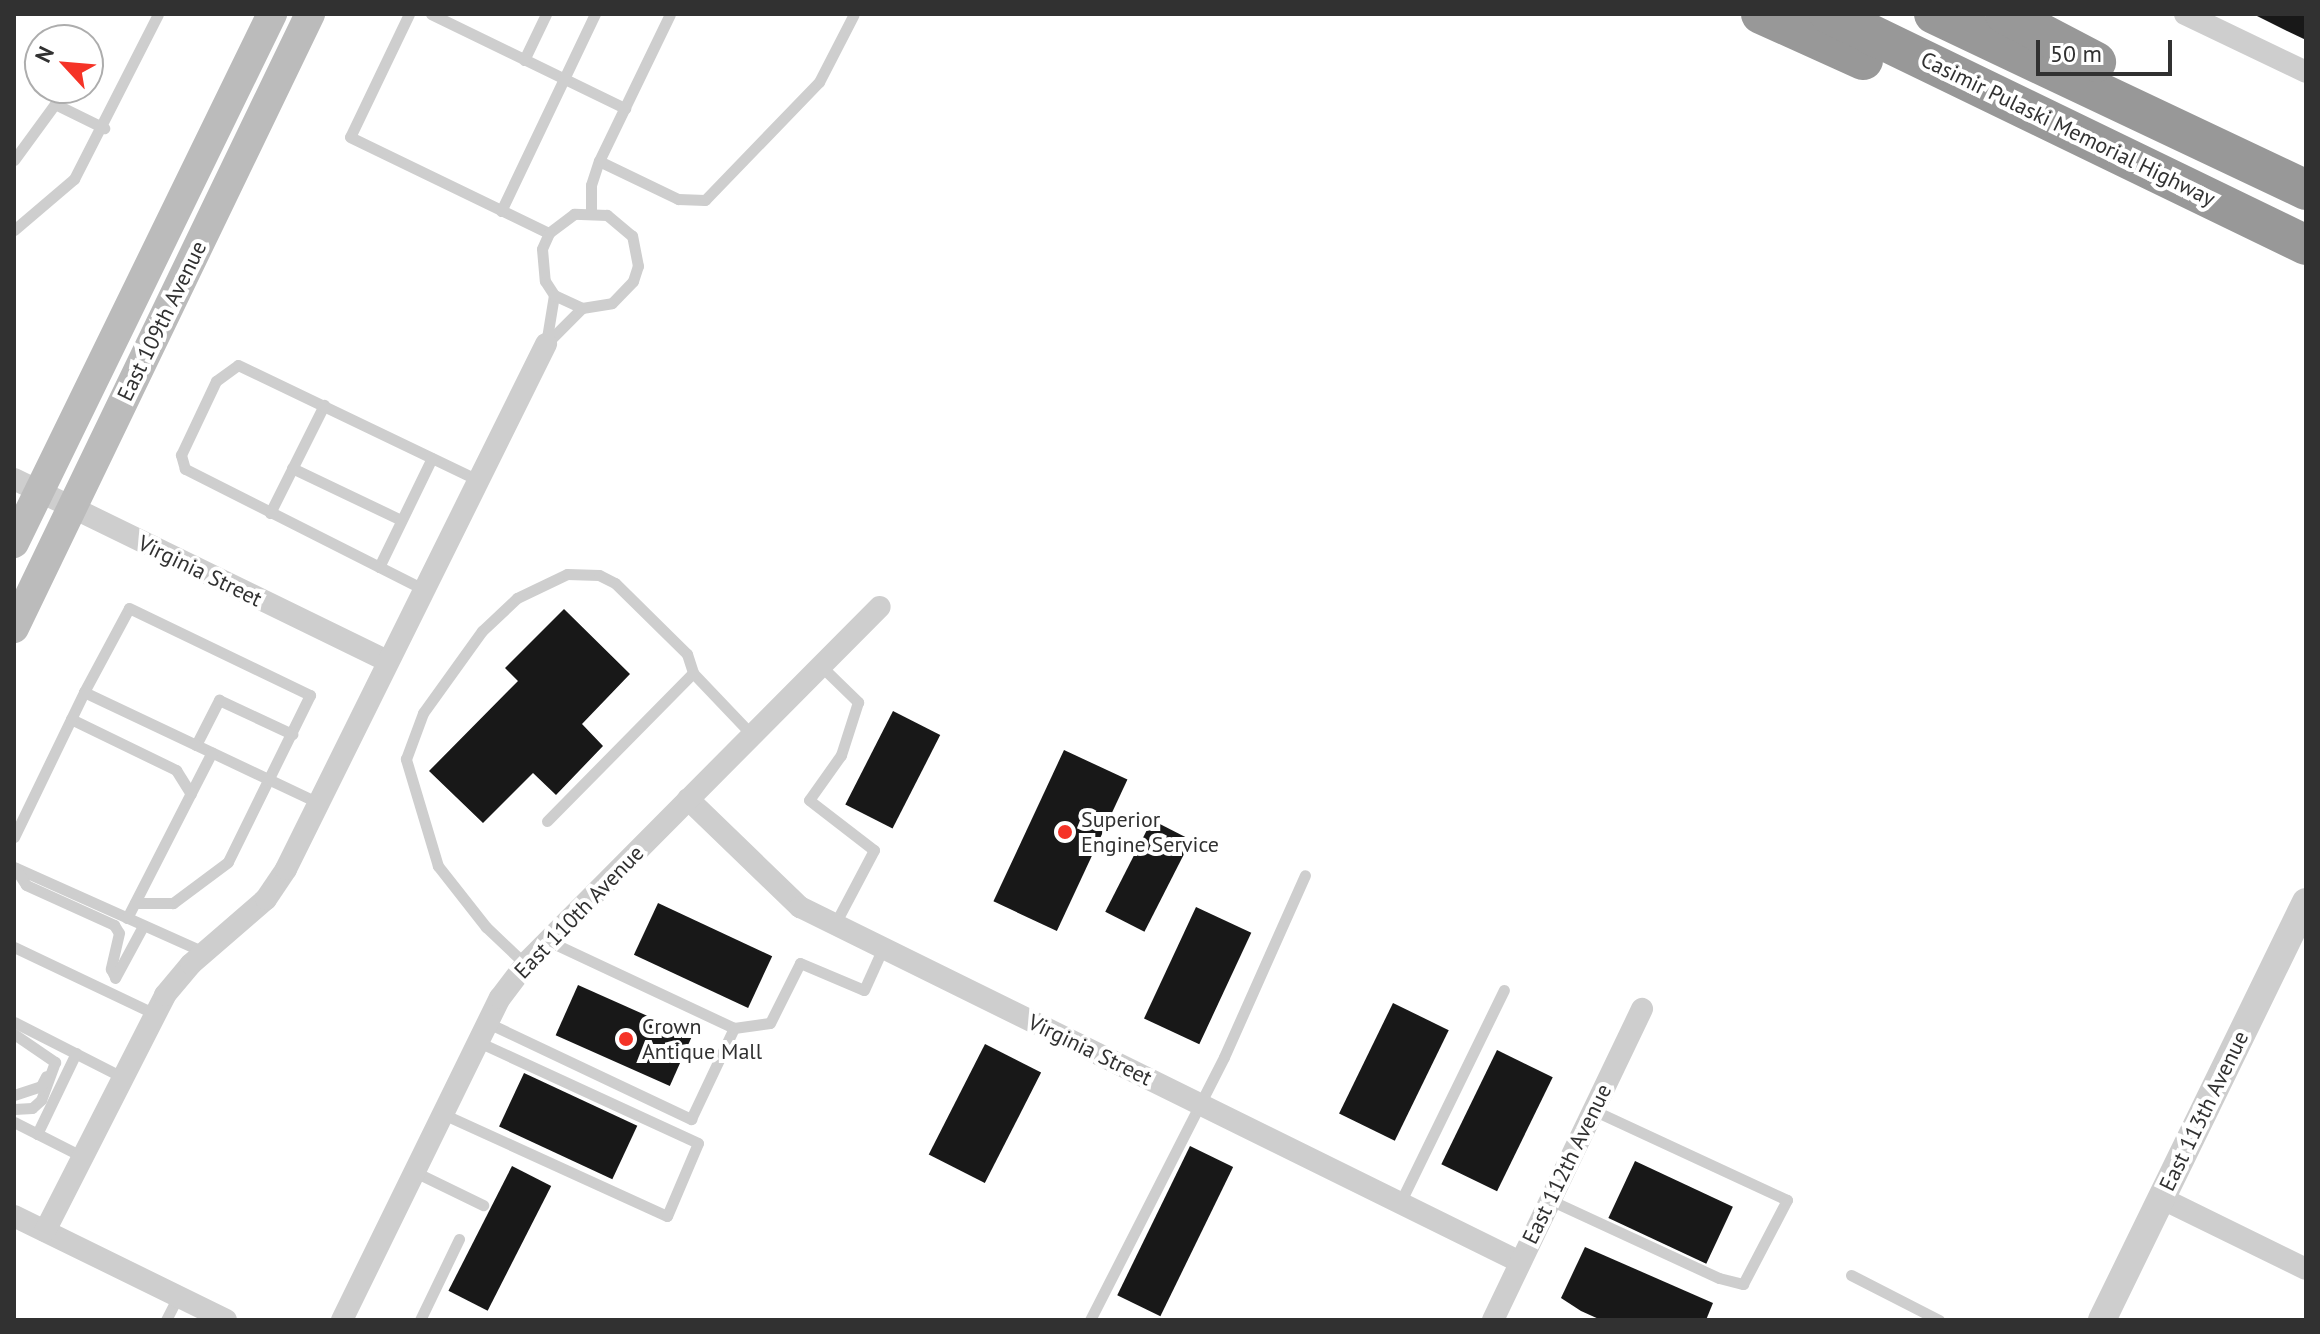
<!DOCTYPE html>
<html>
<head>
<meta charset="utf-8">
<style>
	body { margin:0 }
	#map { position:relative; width:2320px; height:1334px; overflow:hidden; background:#fff; font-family:"PT Sans",sans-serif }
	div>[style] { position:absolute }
	.building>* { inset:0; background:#181818; transform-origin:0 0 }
	.service>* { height:11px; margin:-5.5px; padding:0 5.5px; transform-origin:5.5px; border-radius:5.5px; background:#cecece }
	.minor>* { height:22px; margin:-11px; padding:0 11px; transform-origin:11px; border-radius:11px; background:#cecece }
	.tertiary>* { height:28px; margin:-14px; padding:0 14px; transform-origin:14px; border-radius:14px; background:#cecece }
	.secondary>* { height:30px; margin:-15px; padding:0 15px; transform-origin:15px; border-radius:15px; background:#bbb }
	.motorway>* { height:40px; margin:-20px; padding:0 20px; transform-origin:20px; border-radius:20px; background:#989898 }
	.dots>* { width:22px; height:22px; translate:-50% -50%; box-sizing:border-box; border:4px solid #fff; border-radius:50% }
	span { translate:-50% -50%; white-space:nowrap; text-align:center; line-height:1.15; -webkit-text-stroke:8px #fff; paint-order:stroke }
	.street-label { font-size:22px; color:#313131 }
	.poi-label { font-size:22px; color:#313131 }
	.left { translate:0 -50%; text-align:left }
	.frame { position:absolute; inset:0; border:16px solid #313131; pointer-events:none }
	.north { position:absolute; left:24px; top:24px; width:80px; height:80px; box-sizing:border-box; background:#fff; border:2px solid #adadad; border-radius:50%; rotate:296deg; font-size:22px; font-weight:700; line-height:32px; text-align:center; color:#313131 }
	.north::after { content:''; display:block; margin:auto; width:28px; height:36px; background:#f53327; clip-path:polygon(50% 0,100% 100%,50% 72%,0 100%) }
	.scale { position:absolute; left:2036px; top:40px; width:136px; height:36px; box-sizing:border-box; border:4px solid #313131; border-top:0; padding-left:10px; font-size:24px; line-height:28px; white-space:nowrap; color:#313131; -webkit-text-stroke:6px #fff; paint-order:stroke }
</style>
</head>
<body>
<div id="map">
	<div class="building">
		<div style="clip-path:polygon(2253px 14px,2306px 14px,2306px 40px,2285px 30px)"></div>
		<div style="clip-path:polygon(564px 609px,630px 674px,582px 724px,603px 746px,556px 795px,533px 773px,483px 823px,429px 771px,518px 681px,505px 668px)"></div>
		<div style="left:893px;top:711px;width:53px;height:105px;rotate:27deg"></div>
		<div style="left:1064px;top:750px;width:70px;height:167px;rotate:25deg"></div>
		<div style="left:1152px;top:820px;width:44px;height:103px;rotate:27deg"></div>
		<div style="left:658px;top:903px;width:126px;height:57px;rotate:25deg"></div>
		<div style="left:1196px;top:907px;width:61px;height:123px;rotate:25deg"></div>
		<div style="left:578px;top:985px;width:125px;height:55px;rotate:24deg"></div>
		<div style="left:1393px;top:1003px;width:62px;height:123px;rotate:26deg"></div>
		<div style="left:985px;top:1044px;width:63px;height:124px;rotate:27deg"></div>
		<div style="left:1497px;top:1050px;width:62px;height:127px;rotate:26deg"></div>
		<div style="left:524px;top:1073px;width:125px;height:59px;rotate:25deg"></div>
		<div style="left:1190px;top:1146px;width:48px;height:166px;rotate:26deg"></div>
		<div style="left:1635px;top:1161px;width:108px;height:63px;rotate:25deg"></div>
		<div style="left:512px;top:1166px;width:44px;height:140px;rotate:27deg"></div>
		<div style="clip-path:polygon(1585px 1247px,1713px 1303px,1706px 1320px,1601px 1320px,1581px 1311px,1561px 1298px)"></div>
	</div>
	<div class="service">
		<div style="left:409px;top:14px;width:136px;rotate:115.6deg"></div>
		<div style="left:350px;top:137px;width:221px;rotate:25.8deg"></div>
		<div style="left:431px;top:14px;width:216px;rotate:25.9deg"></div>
		<div style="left:524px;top:60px;width:51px;rotate:-64.4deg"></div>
		<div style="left:14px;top:160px;width:69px;rotate:-53.8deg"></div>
		<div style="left:55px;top:104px;width:55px;rotate:26.1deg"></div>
		<div style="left:599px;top:161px;width:88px;rotate:25.7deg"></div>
		<div style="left:678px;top:199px;width:27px;rotate:2deg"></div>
		<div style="left:705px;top:200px;width:164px;rotate:-46deg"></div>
		<div style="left:819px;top:82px;width:76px;rotate:-62.8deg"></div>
		<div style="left:501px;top:211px;width:218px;rotate:-64.5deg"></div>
		<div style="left:591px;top:211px;width:26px;rotate:-90deg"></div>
		<div style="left:591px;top:185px;width:25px;rotate:-72deg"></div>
		<div style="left:599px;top:161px;width:163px;rotate:-64.2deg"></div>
		<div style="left:14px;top:230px;width:79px;rotate:-40.4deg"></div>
		<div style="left:74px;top:179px;width:185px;rotate:-63deg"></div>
		<div style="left:554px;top:295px;width:50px;rotate:99.3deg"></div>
		<div style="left:546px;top:344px;width:51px;rotate:-45deg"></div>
		<div style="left:582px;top:308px;width:30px;rotate:-9deg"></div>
		<div style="left:612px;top:303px;width:30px;rotate:-46deg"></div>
		<div style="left:633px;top:281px;width:16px;rotate:-72deg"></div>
		<div style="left:638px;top:266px;width:31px;rotate:-101deg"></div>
		<div style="left:632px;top:236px;width:33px;rotate:-140deg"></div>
		<div style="left:607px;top:215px;width:33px;rotate:-178deg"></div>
		<div style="left:574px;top:214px;width:31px;rotate:143deg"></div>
		<div style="left:549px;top:233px;width:17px;rotate:114deg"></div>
		<div style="left:542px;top:249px;width:32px;rotate:85deg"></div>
		<div style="left:545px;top:281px;width:17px;rotate:57deg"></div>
		<div style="left:554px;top:295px;width:31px;rotate:25deg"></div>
		<div style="left:292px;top:468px;width:121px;rotate:25.5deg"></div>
		<div style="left:270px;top:513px;width:121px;rotate:-63.4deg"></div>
		<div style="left:379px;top:567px;width:121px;rotate:-64.1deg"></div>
		<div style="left:423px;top:589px;width:267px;rotate:-153.2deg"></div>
		<div style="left:185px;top:469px;width:15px;rotate:-106deg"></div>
		<div style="left:181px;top:455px;width:82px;rotate:-64.7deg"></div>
		<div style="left:216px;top:381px;width:27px;rotate:-36deg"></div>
		<div style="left:238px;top:365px;width:266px;rotate:25.6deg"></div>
		<div style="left:821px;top:666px;width:52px;rotate:44.2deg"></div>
		<div style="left:858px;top:702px;width:56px;rotate:107.8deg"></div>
		<div style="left:841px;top:755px;width:55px;rotate:125.4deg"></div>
		<div style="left:809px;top:800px;width:82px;rotate:37.6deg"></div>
		<div style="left:874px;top:850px;width:84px;rotate:117.8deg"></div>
		<div style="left:84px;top:692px;width:95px;rotate:-61.8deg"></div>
		<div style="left:129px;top:608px;width:201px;rotate:25.7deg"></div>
		<div style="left:310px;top:695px;width:186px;rotate:116.2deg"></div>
		<div style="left:228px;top:862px;width:69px;rotate:143.3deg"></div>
		<div style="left:173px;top:903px;width:38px;rotate:180deg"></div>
		<div style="left:71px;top:719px;width:117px;rotate:25.9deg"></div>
		<div style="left:176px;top:770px;width:28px;rotate:58deg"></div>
		<div style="left:196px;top:745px;width:51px;rotate:-62.9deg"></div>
		<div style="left:219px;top:700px;width:81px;rotate:25deg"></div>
		<div style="left:547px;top:821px;width:208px;rotate:-45.4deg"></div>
		<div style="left:693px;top:673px;width:86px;rotate:46.4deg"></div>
		<div style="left:14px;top:837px;width:161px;rotate:-64.2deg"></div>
		<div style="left:84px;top:692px;width:260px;rotate:25.3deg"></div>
		<div style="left:14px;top:867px;width:208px;rotate:24.1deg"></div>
		<div style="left:15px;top:868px;width:20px;rotate:57deg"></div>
		<div style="left:26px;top:885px;width:97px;rotate:24.4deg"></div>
		<div style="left:114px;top:925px;width:9px;rotate:58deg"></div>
		<div style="left:119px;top:933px;width:37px;rotate:103deg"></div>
		<div style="left:111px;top:969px;width:9px;rotate:63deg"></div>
		<div style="left:127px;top:918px;width:186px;rotate:-62.9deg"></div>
		<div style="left:14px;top:947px;width:156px;rotate:25.4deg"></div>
		<div style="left:525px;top:964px;width:54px;rotate:-136.5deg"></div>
		<div style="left:486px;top:927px;width:78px;rotate:-128.2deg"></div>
		<div style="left:438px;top:866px;width:112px;rotate:-106.7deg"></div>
		<div style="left:406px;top:759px;width:49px;rotate:-69.7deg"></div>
		<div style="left:423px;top:713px;width:101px;rotate:-54.3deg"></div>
		<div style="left:482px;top:631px;width:48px;rotate:-43.3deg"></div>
		<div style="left:517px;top:598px;width:55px;rotate:-25.6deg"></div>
		<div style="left:567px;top:574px;width:32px;rotate:2deg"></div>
		<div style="left:599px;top:575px;width:18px;rotate:27deg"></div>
		<div style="left:615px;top:583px;width:101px;rotate:44.6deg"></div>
		<div style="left:687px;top:654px;width:20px;rotate:72deg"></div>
		<div style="left:115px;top:978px;width:59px;rotate:-61.7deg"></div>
		<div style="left:14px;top:1022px;width:121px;rotate:27deg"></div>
		<div style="left:488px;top:1023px;width:225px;rotate:25.3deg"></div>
		<div style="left:691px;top:1119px;width:101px;rotate:-64.7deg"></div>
		<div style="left:734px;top:1028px;width:205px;rotate:-154.9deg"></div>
		<div style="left:734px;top:1028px;width:36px;rotate:-8deg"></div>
		<div style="left:770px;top:1023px;width:67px;rotate:-63.4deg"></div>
		<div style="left:800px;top:963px;width:69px;rotate:22.9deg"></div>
		<div style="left:864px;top:990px;width:46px;rotate:-65.7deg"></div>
		<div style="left:14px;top:1034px;width:50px;rotate:34.3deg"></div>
		<div style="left:55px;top:1062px;width:40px;rotate:110.2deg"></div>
		<div style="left:41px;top:1100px;width:12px;rotate:138deg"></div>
		<div style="left:32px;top:1108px;width:18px;rotate:177deg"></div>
		<div style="left:14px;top:1095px;width:28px;rotate:-18deg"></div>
		<div style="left:41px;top:1086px;width:11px;rotate:-63deg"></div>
		<div style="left:443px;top:1114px;width:246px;rotate:24.5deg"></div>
		<div style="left:667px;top:1216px;width:79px;rotate:-67deg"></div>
		<div style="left:698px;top:1143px;width:242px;rotate:-155.3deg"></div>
		<div style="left:14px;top:1122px;width:75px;rotate:26.9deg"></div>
		<div style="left:37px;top:1134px;width:90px;rotate:-64.3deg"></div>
		<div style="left:415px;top:1172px;width:76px;rotate:25.9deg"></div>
		<div style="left:1550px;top:1200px;width:186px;rotate:24.8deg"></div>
		<div style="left:1719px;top:1278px;width:25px;rotate:14deg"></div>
		<div style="left:1743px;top:1284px;width:95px;rotate:-62.4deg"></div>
		<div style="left:1787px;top:1200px;width:214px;rotate:-155.1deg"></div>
		<div style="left:1400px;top:1203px;width:237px;rotate:-64deg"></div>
		<div style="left:1851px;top:1275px;width:99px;rotate:27.1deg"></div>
		<div style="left:166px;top:1320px;width:27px;rotate:-63deg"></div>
		<div style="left:420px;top:1320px;width:90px;rotate:-64.3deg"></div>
		<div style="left:1090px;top:1320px;width:295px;rotate:-63deg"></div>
		<div style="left:1224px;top:1057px;width:199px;rotate:-66deg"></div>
	</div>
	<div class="minor">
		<div style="left:2185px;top:14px;width:134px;rotate:25.6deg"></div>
		<div style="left:14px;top:479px;width:415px;rotate:26deg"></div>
		<div style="left:688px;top:799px;width:156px;rotate:44deg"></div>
		<div style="left:800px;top:907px;width:803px;rotate:26.25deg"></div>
		<div style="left:2161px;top:1198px;width:161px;rotate:26.1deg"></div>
		<div style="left:14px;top:1216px;width:236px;rotate:26.1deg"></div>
		<div style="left:45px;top:1231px;width:265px;rotate:-63deg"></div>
		<div style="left:165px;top:995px;width:40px;rotate:-50deg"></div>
		<div style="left:191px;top:964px;width:99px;rotate:-40.9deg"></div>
		<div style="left:266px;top:899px;width:36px;rotate:-56deg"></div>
		<div style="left:286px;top:869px;width:586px;rotate:-63.65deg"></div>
		<div style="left:342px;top:1320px;width:359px;rotate:-63.9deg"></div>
		<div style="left:500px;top:998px;width:46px;rotate:-52.9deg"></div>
		<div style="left:528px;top:961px;width:499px;rotate:-45.2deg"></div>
		<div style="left:1493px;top:1320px;width:345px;rotate:-64.4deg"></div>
	</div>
	<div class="tertiary">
		<div style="left:2102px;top:1320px;width:465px;rotate:-64deg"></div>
	</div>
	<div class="secondary">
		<div style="left:14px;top:543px;width:589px;rotate:-64deg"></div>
		<div style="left:14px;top:628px;width:682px;rotate:-64.26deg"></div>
	</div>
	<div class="motorway">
		<div style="left:1761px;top:14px;width:112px;rotate:24.3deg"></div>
		<div style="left:1829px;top:14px;width:530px;rotate:25.84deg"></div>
		<div style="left:1934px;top:14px;width:412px;rotate:25.3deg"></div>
		<div style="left:2005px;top:14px;width:103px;rotate:27.8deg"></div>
	</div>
	<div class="dots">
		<div style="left:1065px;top:832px;background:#f53327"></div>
		<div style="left:626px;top:1039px;background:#f53327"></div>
	</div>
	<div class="street-label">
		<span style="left:2068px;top:129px;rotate:26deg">Casimir Pulaski Memorial Highway</span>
		<span style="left:162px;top:321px;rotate:-64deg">East 109th Avenue</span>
		<span style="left:200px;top:571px;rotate:26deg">Virginia Street</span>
		<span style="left:579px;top:912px;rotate:-46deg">East 110th Avenue</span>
		<span style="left:1090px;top:1050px;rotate:26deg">Virginia Street</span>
		<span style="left:2204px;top:1111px;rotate:-64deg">East 113th Avenue</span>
		<span style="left:1567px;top:1164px;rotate:-64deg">East 112th Avenue</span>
	</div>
	<div class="poi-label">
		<span class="left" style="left:1081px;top:832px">Superior<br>Engine Service</span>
		<span class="left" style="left:642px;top:1039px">Crown<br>Antique Mall</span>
	</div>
	<div class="frame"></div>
	<div class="north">N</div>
	<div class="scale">50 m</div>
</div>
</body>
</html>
